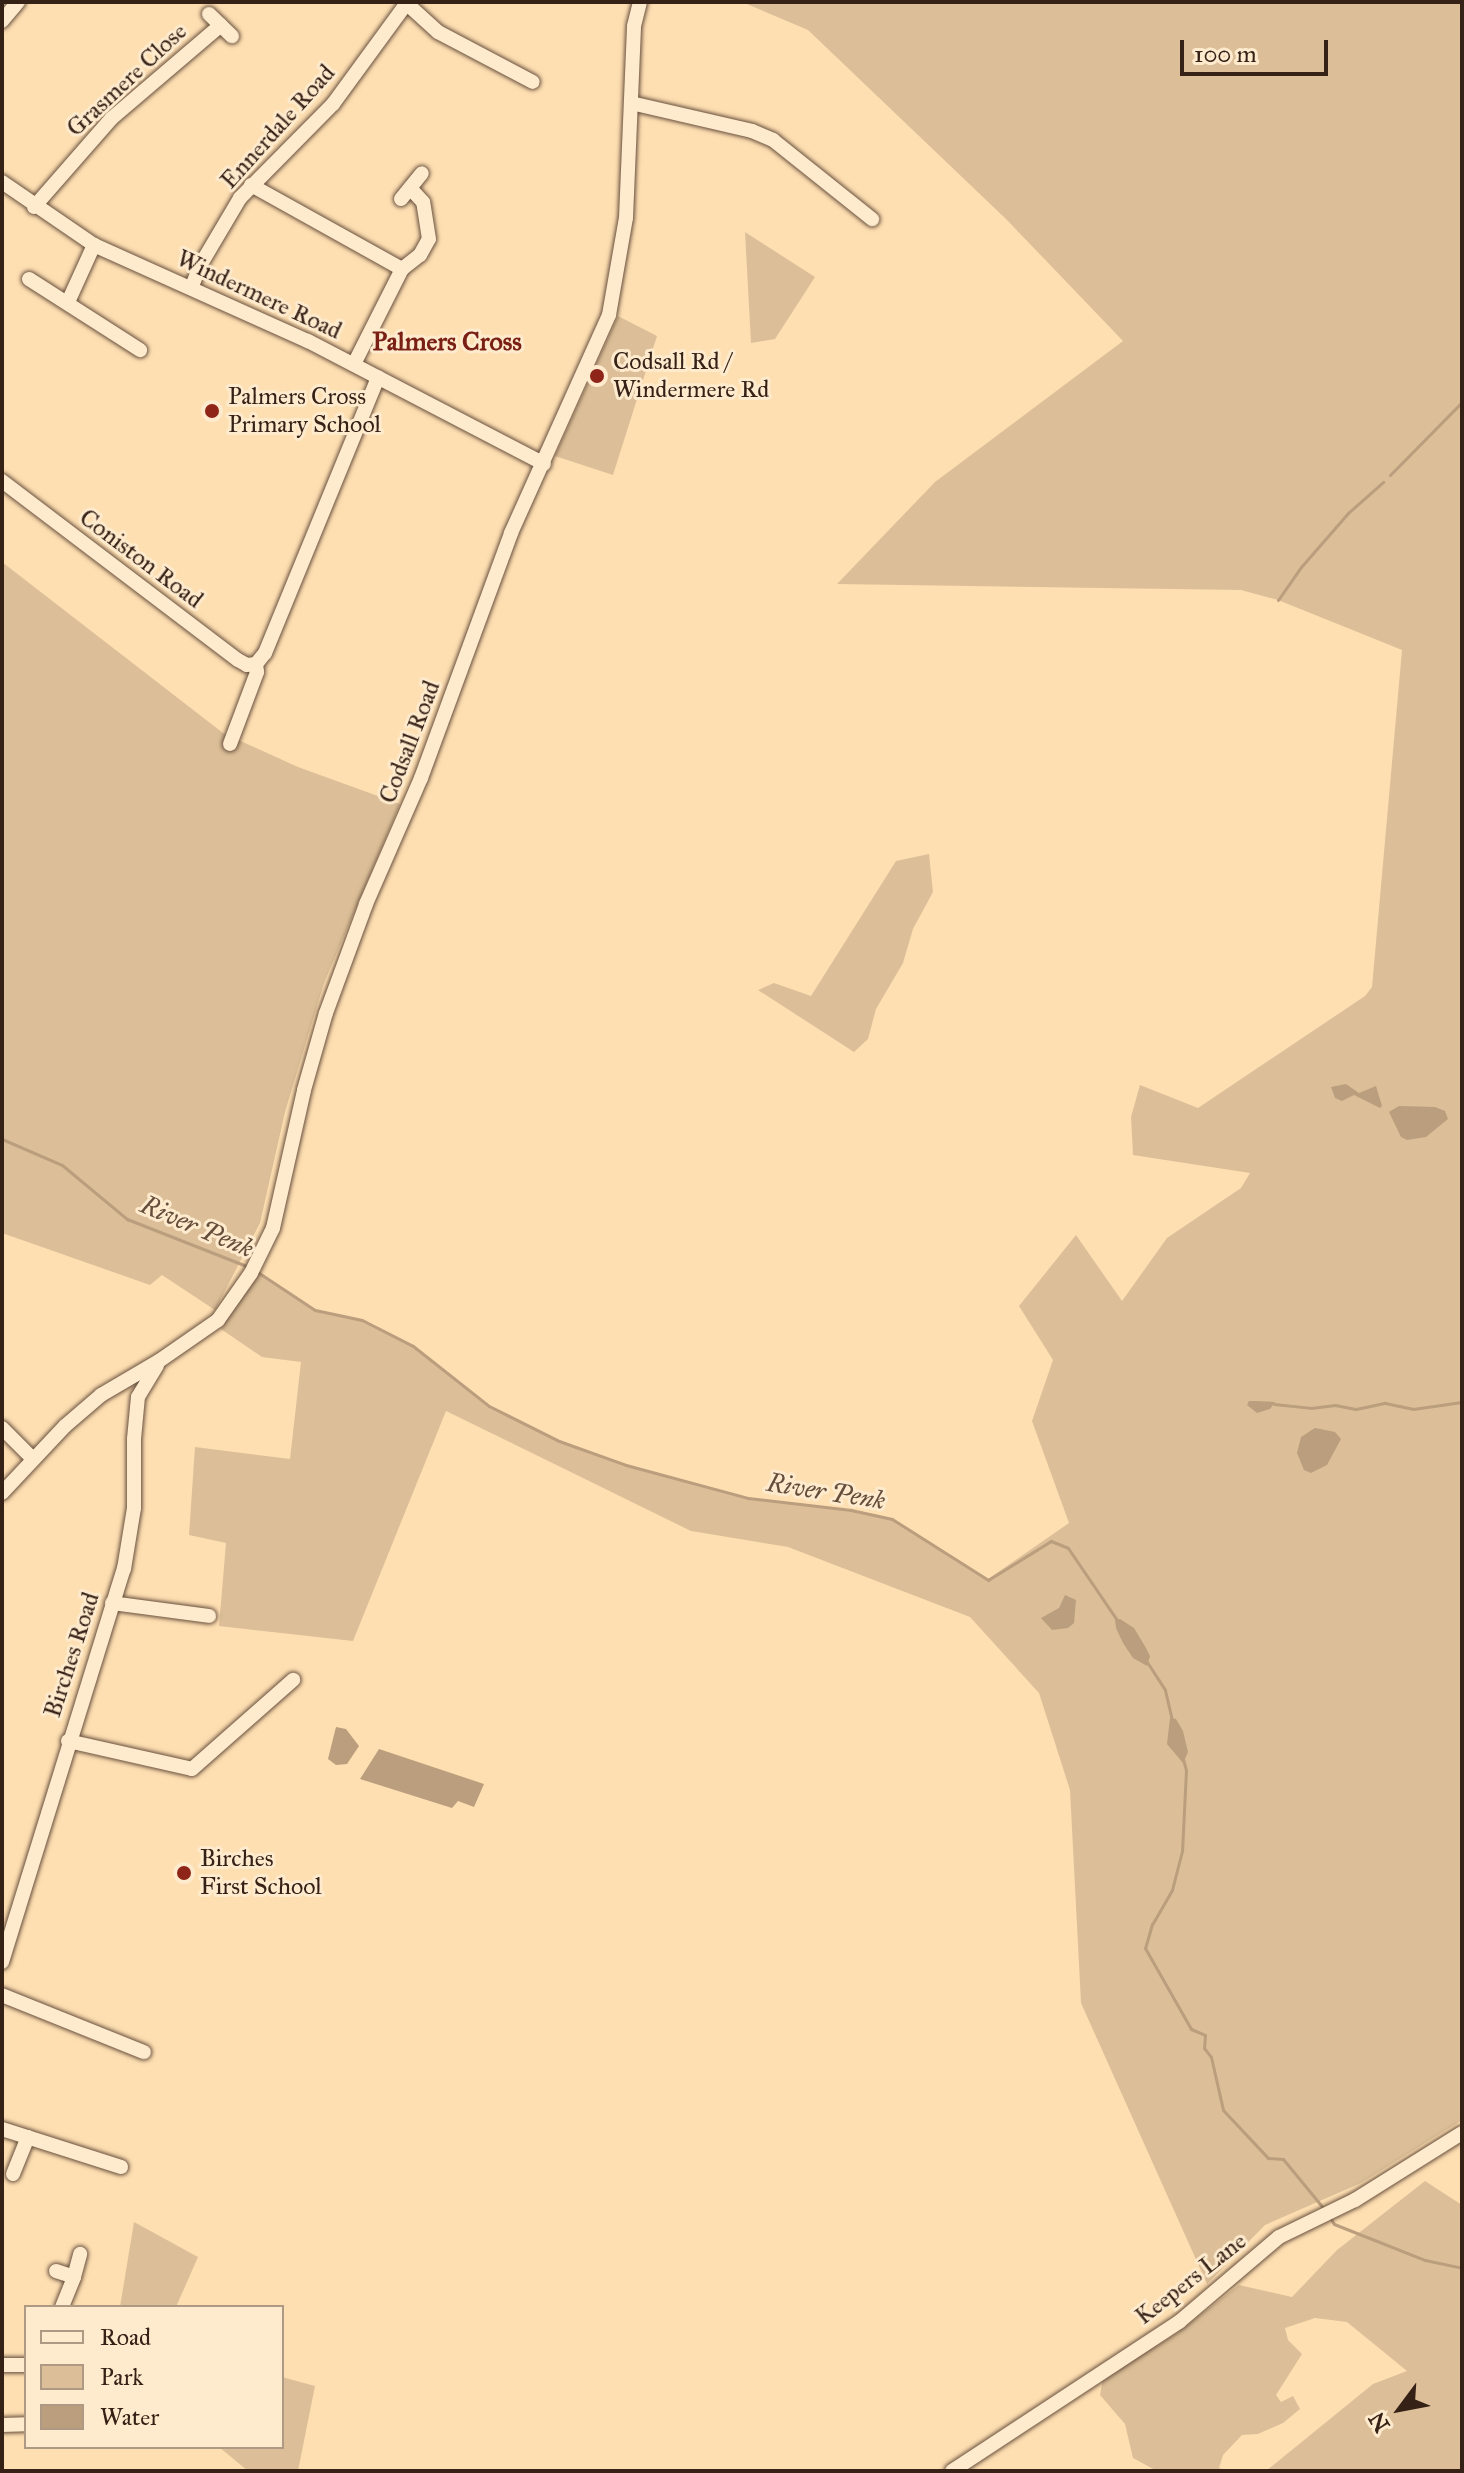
<!DOCTYPE html>
<html>
<head>
<meta charset="utf-8">
<style>
	body { margin:0 }
	#map { position:relative; width:1464px; height:2473px; overflow:hidden; background:#fedfb2; font-family:"IM FELL Great Primer",serif }
	div>[style] { position:absolute }
	.green>* { inset:0; background:#dcbf98 }
	.water>* { inset:0; background:#ba9e7d }
	.stream>* { height:3px; margin:-1.5px; padding:0 1.5px; transform-origin:1.5px; border-radius:1.5px; background:#ba9e7d }
	.roads { filter:drop-shadow(0 0 2px #68503e) drop-shadow(0 0 2px #68503e) }
	.minor>* { height:14px; margin:-7px; padding:0 7px; transform-origin:7px; border-radius:7px; background:#feeacd }
	.dots>* { width:22px; height:22px; translate:-50% -50%; box-sizing:border-box; border:4px solid #feeacd; border-radius:50% }
	span { translate:-50% -50%; white-space:nowrap; text-align:center; line-height:1.15; -webkit-text-stroke:6px #feeacd; paint-order:stroke }
	.street-label { font-size:24px; color:#362117 }
	.poi-label { font-size:24px; color:#362117 }
	.left { translate:0 -50%; text-align:left }
	.neighbourhood-label { font-size:26px; color:#7a1f14; font-weight:700 }
	.water-label { font-size:26px; color:#644d3b; font-style:italic }
	.frame { position:absolute; inset:0; border:4px solid #362117; pointer-events:none }
	.legend { position:absolute; left:24px; top:2305px; width:260px; height:144px; box-sizing:border-box; background:#feeacd; border:2px solid #ae9a84; margin:0; padding:10px 14px; list-style:none; font-size:24px; color:#362117 }
	.legend li { display:flex; align-items:center; gap:16px; height:40px }
	.legend b { width:40px; border:2px solid #ae9a84 }
	.north { position:absolute; left:1360px; top:2369px; width:80px; height:80px; -webkit-text-stroke:6px #feeacd; paint-order:stroke; rotate:238deg; font-size:22px; font-weight:700; line-height:32px; text-align:center; color:#362117 }
	.north::after { content:''; display:block; margin:auto; width:28px; height:36px; background:#362117; clip-path:polygon(50% 0,100% 100%,50% 72%,0 100%) }
	.scale { position:absolute; left:1180px; top:40px; width:148px; height:36px; box-sizing:border-box; border:4px solid #362117; border-top:0; padding-left:10px; font-size:24px; line-height:28px; white-space:nowrap; color:#362117; -webkit-text-stroke:6px #feeacd; paint-order:stroke }
</style>
</head>
<body>
<div id="map">
	<div class="green">
		<div style="clip-path:polygon(742px 2px,1462px 2px,1462px 2120px,1361px 2183px,1265px 2225px,1207px 2284px,1081px 2003px,1070px 1790px,1039px 1693px,970px 1617px,788px 1547px,691px 1531px,446px 1411px,353px 1641px,219px 1626px,226px 1543px,189px 1535px,195px 1447px,290px 1459px,301px 1362px,262px 1357px,221px 1329px,256px 1272px,315px 1310px,362px 1320px,413px 1346px,489px 1406px,559px 1441px,626px 1465px,747px 1498px,851px 1510px,892px 1519px,988px 1579px,1069px 1523px,1032px 1421px,1053px 1360px,1019px 1306px,1076px 1235px,1122px 1301px,1167px 1238px,1241px 1188px,1250px 1173px,1133px 1155px,1131px 1117px,1140px 1085px,1198px 1108px,1365px 996px,1372px 987px,1402px 650px,1278px 600px,1241px 590px,837px 584px,935px 482px,1123px 341px,1007px 220px,808px 30px)"></div>
		<div style="clip-path:polygon(745px 232px,815px 277px,775px 339px,751px 343px)"></div>
		<div style="clip-path:polygon(618px 316px,657px 336px,613px 475px,555px 456px)"></div>
		<div style="clip-path:polygon(2px 562px,223px 733px,298px 767px,400px 804px,324px 983px,285px 1112px,260px 1223px,215px 1310px,162px 1275px,150px 1285px,2px 1233px)"></div>
		<div style="clip-path:polygon(929px 854px,933px 892px,913px 929px,903px 963px,876px 1009px,868px 1039px,854px 1052px,758px 990px,774px 983px,811px 996px,896px 861px)"></div>
		<div style="clip-path:polygon(1425px 2181px,1462px 2205px,1462px 2471px,1266px 2471px,1373px 2384px,1407px 2371px,1347px 2322px,1315px 2318px,1285px 2328px,1288px 2340px,1302px 2354px,1276px 2395px,1281px 2402px,1293px 2396px,1300px 2409px,1283px 2423px,1258px 2434px,1242px 2435px,1223px 2455px,1219px 2468px,1228px 2471px,1157px 2471px,1133px 2458px,1125px 2424px,1100px 2395px,1103px 2378px,1176px 2334px,1239px 2285px,1292px 2297px,1337px 2250px)"></div>
		<div style="clip-path:polygon(134px 2222px,198px 2257px,176px 2307px,120px 2307px)"></div>
		<div style="clip-path:polygon(282px 2377px,315px 2386px,298px 2471px,248px 2471px,219px 2447px,282px 2447px)"></div>
	</div>
	<div class="water">
		<div style="clip-path:polygon(1346px 1084px,1359px 1093px,1376px 1086px,1382px 1106px,1380px 1108px,1354px 1095px,1342px 1101px,1335px 1098px,1331px 1087px)"></div>
		<div style="clip-path:polygon(1399px 1106px,1435px 1107px,1445px 1111px,1448px 1119px,1426px 1137px,1407px 1140px,1401px 1137px,1389px 1112px)"></div>
		<div style="clip-path:polygon(1249px 1401px,1256px 1401px,1275px 1402px,1270px 1409px,1257px 1413px,1247px 1405px)"></div>
		<div style="clip-path:polygon(1315px 1428px,1335px 1432px,1341px 1439px,1327px 1465px,1311px 1473px,1304px 1470px,1297px 1453px,1301px 1437px)"></div>
		<div style="clip-path:polygon(1065px 1595px,1076px 1600px,1074px 1623px,1068px 1628px,1052px 1630px,1041px 1618px,1059px 1608px)"></div>
		<div style="clip-path:polygon(1120px 1619px,1134px 1628px,1146px 1648px,1150px 1656px,1147px 1666px,1133px 1658px,1123px 1643px,1116px 1628px,1115px 1620px)"></div>
		<div style="clip-path:polygon(1170px 1718px,1176px 1719px,1183px 1731px,1188px 1752px,1183px 1763px,1167px 1744px)"></div>
		<div style="clip-path:polygon(336px 1727px,346px 1729px,359px 1746px,347px 1764px,336px 1765px,328px 1759px)"></div>
		<div style="clip-path:polygon(379px 1749px,484px 1784px,474px 1807px,458px 1801px,452px 1808px,360px 1779px)"></div>
	</div>
	<div class="stream">
		<div style="left:1390px;top:475px;width:103px;rotate:-45.4deg"></div>
		<div style="left:1278px;top:600px;width:40px;rotate:-55.1deg"></div>
		<div style="left:1301px;top:567px;width:72px;rotate:-49deg"></div>
		<div style="left:1348px;top:513px;width:47px;rotate:-41.5deg"></div>
		<div style="left:2px;top:1139px;width:65px;rotate:23.4deg"></div>
		<div style="left:62px;top:1165px;width:85px;rotate:39.7deg"></div>
		<div style="left:127px;top:1219px;width:131px;rotate:21.5deg"></div>
		<div style="left:256px;top:1271px;width:71px;rotate:33.5deg"></div>
		<div style="left:315px;top:1310px;width:48px;rotate:12deg"></div>
		<div style="left:362px;top:1320px;width:57px;rotate:27deg"></div>
		<div style="left:413px;top:1346px;width:97px;rotate:38.3deg"></div>
		<div style="left:489px;top:1406px;width:78px;rotate:26.6deg"></div>
		<div style="left:559px;top:1441px;width:71px;rotate:19.7deg"></div>
		<div style="left:626px;top:1465px;width:126px;rotate:15.1deg"></div>
		<div style="left:748px;top:1498px;width:104px;rotate:6.6deg"></div>
		<div style="left:851px;top:1510px;width:42px;rotate:12.4deg"></div>
		<div style="left:892px;top:1519px;width:114px;rotate:32.4deg"></div>
		<div style="left:988px;top:1580px;width:74px;rotate:-31.8deg"></div>
		<div style="left:1051px;top:1541px;width:18px;rotate:22deg"></div>
		<div style="left:1068px;top:1548px;width:87px;rotate:55.8deg"></div>
		<div style="left:1274px;top:1404px;width:37px;rotate:6deg"></div>
		<div style="left:1311px;top:1408px;width:24px;rotate:-7deg"></div>
		<div style="left:1335px;top:1405px;width:21px;rotate:11deg"></div>
		<div style="left:1356px;top:1409px;width:30px;rotate:-12deg"></div>
		<div style="left:1385px;top:1403px;width:29px;rotate:12deg"></div>
		<div style="left:1413px;top:1409px;width:49px;rotate:-8.1deg"></div>
		<div style="left:1147px;top:1662px;width:33px;rotate:57deg"></div>
		<div style="left:1165px;top:1690px;width:32px;rotate:77deg"></div>
		<div style="left:1183px;top:1759px;width:11px;rotate:75deg"></div>
		<div style="left:1186px;top:1770px;width:81px;rotate:92.8deg"></div>
		<div style="left:1182px;top:1851px;width:40px;rotate:104.4deg"></div>
		<div style="left:1172px;top:1890px;width:39px;rotate:120deg"></div>
		<div style="left:1152px;top:1924px;width:25px;rotate:106deg"></div>
		<div style="left:1145px;top:1948px;width:93px;rotate:60.4deg"></div>
		<div style="left:1191px;top:2029px;width:15px;rotate:23deg"></div>
		<div style="left:1205px;top:2035px;width:13px;rotate:94deg"></div>
		<div style="left:1204px;top:2048px;width:11px;rotate:52deg"></div>
		<div style="left:1211px;top:2057px;width:54px;rotate:77.2deg"></div>
		<div style="left:1223px;top:2110px;width:66px;rotate:46.8deg"></div>
		<div style="left:1268px;top:2158px;width:15px;rotate:4deg"></div>
		<div style="left:1283px;top:2159px;width:66px;rotate:50.5deg"></div>
		<div style="left:1329px;top:2216px;width:9px;rotate:58deg"></div>
		<div style="left:1334px;top:2224px;width:98px;rotate:21.6deg"></div>
		<div style="left:1425px;top:2260px;width:38px;rotate:12deg"></div>
	</div>
	<div class="roads">
		<div class="minor">
			<div style="left:405px;top:2px;width:45px;rotate:42.3deg"></div>
			<div style="left:438px;top:32px;width:107px;rotate:27.8deg"></div>
			<div style="left:209px;top:14px;width:32px;rotate:44deg"></div>
			<div style="left:2px;top:21px;width:25px;rotate:-50deg"></div>
			<div style="left:631px;top:103px;width:124px;rotate:13deg"></div>
			<div style="left:752px;top:131px;width:23px;rotate:23deg"></div>
			<div style="left:773px;top:140px;width:127px;rotate:38.6deg"></div>
			<div style="left:2px;top:182px;width:112px;rotate:34.4deg"></div>
			<div style="left:94px;top:245px;width:235px;rotate:24.2deg"></div>
			<div style="left:308px;top:341px;width:266px;rotate:27.5deg"></div>
			<div style="left:251px;top:185px;width:173px;rotate:29.1deg"></div>
			<div style="left:401px;top:199px;width:33px;rotate:-51deg"></div>
			<div style="left:34px;top:207px;width:118px;rotate:-48.8deg"></div>
			<div style="left:112px;top:118px;width:143px;rotate:-40.5deg"></div>
			<div style="left:29px;top:279px;width:132px;rotate:32.6deg"></div>
			<div style="left:192px;top:286px;width:24px;rotate:-68deg"></div>
			<div style="left:201px;top:264px;width:77px;rotate:-59.4deg"></div>
			<div style="left:240px;top:198px;width:132px;rotate:-45.3deg"></div>
			<div style="left:333px;top:104px;width:125px;rotate:-53.8deg"></div>
			<div style="left:68px;top:302px;width:63px;rotate:-65.5deg"></div>
			<div style="left:354px;top:364px;width:106px;rotate:-63.2deg"></div>
			<div style="left:402px;top:269px;width:23px;rotate:-38deg"></div>
			<div style="left:420px;top:255px;width:18px;rotate:-61deg"></div>
			<div style="left:429px;top:239px;width:37px;rotate:-99deg"></div>
			<div style="left:423px;top:202px;width:19px;rotate:-133deg"></div>
			<div style="left:2px;top:481px;width:296px;rotate:37.2deg"></div>
			<div style="left:238px;top:660px;width:10px;rotate:29deg"></div>
			<div style="left:247px;top:665px;width:9px;rotate:-6deg"></div>
			<div style="left:230px;top:744px;width:77px;rotate:-69.4deg"></div>
			<div style="left:257px;top:672px;width:8px;rotate:-97deg"></div>
			<div style="left:256px;top:664px;width:14px;rotate:-51deg"></div>
			<div style="left:265px;top:653px;width:298px;rotate:-67.7deg"></div>
			<div style="left:2px;top:1428px;width:44px;rotate:45deg"></div>
			<div style="left:2px;top:1493px;width:92px;rotate:-46.8deg"></div>
			<div style="left:65px;top:1426px;width:48px;rotate:-40.7deg"></div>
			<div style="left:101px;top:1395px;width:67px;rotate:-30.4deg"></div>
			<div style="left:159px;top:1361px;width:72px;rotate:-34.8deg"></div>
			<div style="left:218px;top:1320px;width:57px;rotate:-54.9deg"></div>
			<div style="left:251px;top:1273px;width:50px;rotate:-63.9deg"></div>
			<div style="left:273px;top:1228px;width:141px;rotate:-77.3deg"></div>
			<div style="left:304px;top:1090px;width:80px;rotate:-74.1deg"></div>
			<div style="left:326px;top:1013px;width:116px;rotate:-69.8deg"></div>
			<div style="left:366px;top:904px;width:137px;rotate:-66.4deg"></div>
			<div style="left:421px;top:778px;width:261px;rotate:-69.8deg"></div>
			<div style="left:511px;top:533px;width:239px;rotate:-65.8deg"></div>
			<div style="left:609px;top:315px;width:98px;rotate:-80.1deg"></div>
			<div style="left:626px;top:218px;width:192px;rotate:-87.6deg"></div>
			<div style="left:634px;top:26px;width:25px;rotate:-76deg"></div>
			<div style="left:112px;top:1603px;width:98px;rotate:7.6deg"></div>
			<div style="left:68px;top:1741px;width:127px;rotate:12.7deg"></div>
			<div style="left:192px;top:1769px;width:135px;rotate:-41.4deg"></div>
			<div style="left:2px;top:1962px;width:412px;rotate:-72.8deg"></div>
			<div style="left:124px;top:1569px;width:62px;rotate:-80.7deg"></div>
			<div style="left:134px;top:1508px;width:69px;rotate:-90deg"></div>
			<div style="left:134px;top:1439px;width:42px;rotate:-84.6deg"></div>
			<div style="left:138px;top:1397px;width:37px;rotate:-59deg"></div>
			<div style="left:2px;top:1995px;width:153px;rotate:21.9deg"></div>
			<div style="left:2px;top:2129px;width:125px;rotate:17.7deg"></div>
			<div style="left:13px;top:2174px;width:40px;rotate:-68deg"></div>
			<div style="left:56px;top:2271px;width:19px;rotate:18deg"></div>
			<div style="left:74px;top:2277px;width:24px;rotate:-75deg"></div>
			<div style="left:62px;top:2307px;width:32px;rotate:-68deg"></div>
			<div style="left:2px;top:2365px;width:24px"></div>
			<div style="left:2px;top:2425px;width:24px;rotate:-2deg"></div>
			<div style="left:952px;top:2471px;width:272px;rotate:-33.3deg"></div>
			<div style="left:1179px;top:2322px;width:131px;rotate:-40.4deg"></div>
			<div style="left:1279px;top:2237px;width:85px;rotate:-26deg"></div>
			<div style="left:1355px;top:2200px;width:126px;rotate:-32.1deg"></div>
		</div>
	</div>
	<div class="dots">
		<div style="left:597px;top:376px;background:#8f2418"></div>
		<div style="left:212px;top:411px;background:#8f2418"></div>
		<div style="left:184px;top:1873px;background:#8f2418"></div>
	</div>
	<div class="street-label">
		<span style="left:127px;top:80px;rotate:-43deg">Grasmere Close</span>
		<span style="left:278px;top:127px;rotate:-48deg">Ennerdale Road</span>
		<span style="left:259px;top:295px;rotate:25deg">Windermere Road</span>
		<span style="left:141px;top:559px;rotate:37deg">Coniston Road</span>
		<span style="left:410px;top:742px;rotate:-69deg">Codsall Road</span>
		<span style="left:72px;top:1655px;rotate:-72deg">Birches Road</span>
		<span style="left:1191px;top:2279px;rotate:-38deg">Keepers Lane</span>
	</div>
	<div class="poi-label">
		<span class="left" style="left:613px;top:376px">Codsall Rd /<br>Windermere Rd</span>
		<span class="left" style="left:228px;top:411px">Palmers Cross<br>Primary School</span>
		<span class="left" style="left:200px;top:1873px">Birches<br>First School</span>
	</div>
	<div class="neighbourhood-label">
		<span style="left:447px;top:342px">Palmers Cross</span>
	</div>
	<div class="water-label">
		<span style="left:197px;top:1227px;rotate:23deg">River Penk</span>
		<span style="left:826px;top:1492px;rotate:9deg">River Penk</span>
	</div>
	<div class="frame"></div>
	<ul class="legend">
	<li><b style="height:10px;background:#feeacd"></b>Road</li>
	<li><b style="height:22px;background:#dcbf98"></b>Park</li>
	<li><b style="height:22px;background:#ba9e7d"></b>Water</li>
	</ul>
	<div class="north">N</div>
	<div class="scale">100 m</div>
</div>
</body>
</html>
